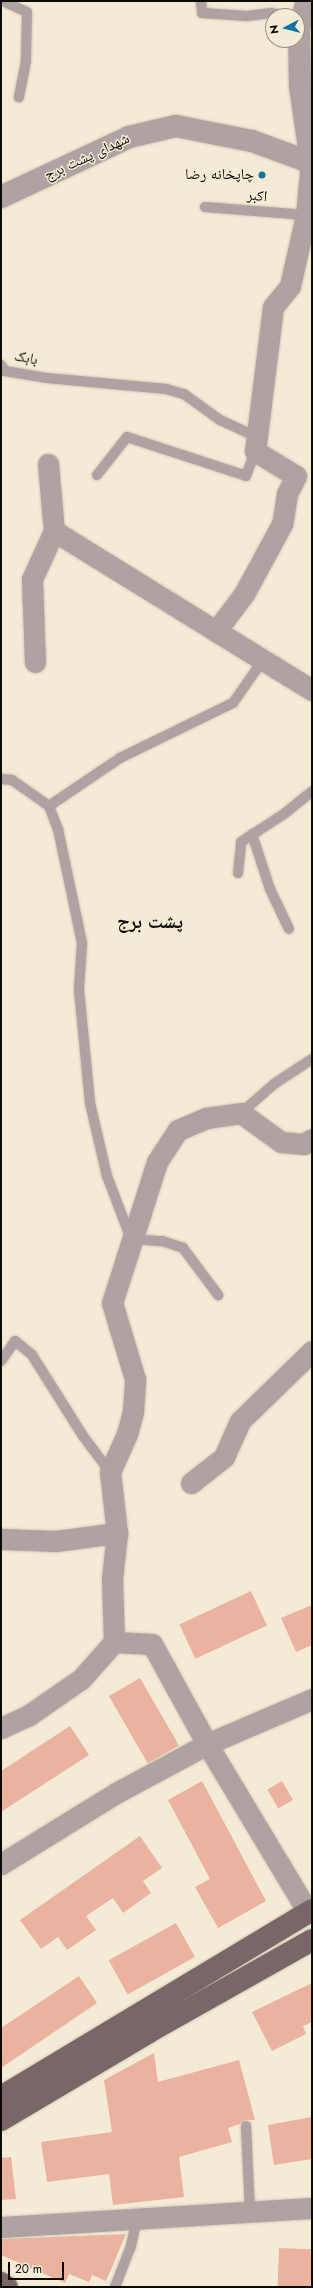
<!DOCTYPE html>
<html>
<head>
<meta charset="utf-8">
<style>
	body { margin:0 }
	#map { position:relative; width:313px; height:2288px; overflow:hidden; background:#f3ebd5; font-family:Jost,"Noto Naskh Arabic",sans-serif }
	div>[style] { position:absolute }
	.building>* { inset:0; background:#ebb2a0; transform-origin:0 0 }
	.roads { filter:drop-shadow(0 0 1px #cec7b4) drop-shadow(0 0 1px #cec7b4) }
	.service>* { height:10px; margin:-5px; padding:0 5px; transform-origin:5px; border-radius:5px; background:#aea2a2 }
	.minor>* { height:21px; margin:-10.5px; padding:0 10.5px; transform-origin:10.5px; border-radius:10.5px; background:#aea2a2 }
	.tertiary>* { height:22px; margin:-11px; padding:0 11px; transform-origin:11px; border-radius:11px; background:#aea2a2 }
	.primary>* { height:22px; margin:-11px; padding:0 11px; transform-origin:11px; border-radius:11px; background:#7a6666 }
	.dots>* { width:11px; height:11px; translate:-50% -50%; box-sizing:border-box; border:2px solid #f3ebd5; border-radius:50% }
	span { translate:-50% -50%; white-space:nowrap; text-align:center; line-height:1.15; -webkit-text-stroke:3px #f3ebd5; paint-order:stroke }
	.street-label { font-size:15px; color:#0e0b05 }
	.poi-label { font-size:15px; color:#0e0b05 }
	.right { translate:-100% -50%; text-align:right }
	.district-label { font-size:19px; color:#0e0b05; font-weight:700 }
	.frame { position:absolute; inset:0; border:2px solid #0e0b05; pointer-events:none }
	.north { position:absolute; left:265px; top:8px; width:40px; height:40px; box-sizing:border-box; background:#f3ebd5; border:1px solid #979182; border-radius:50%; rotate:263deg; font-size:11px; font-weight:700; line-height:16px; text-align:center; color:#0e0b05 }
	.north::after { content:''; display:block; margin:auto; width:14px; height:18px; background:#0e75a1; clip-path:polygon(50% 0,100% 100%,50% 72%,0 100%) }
	.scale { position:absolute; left:8px; top:2262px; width:56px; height:18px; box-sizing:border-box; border:2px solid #0e0b05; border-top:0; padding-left:5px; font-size:12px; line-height:14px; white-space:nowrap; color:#0e0b05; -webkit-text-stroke:3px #f3ebd5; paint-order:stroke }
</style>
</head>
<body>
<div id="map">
	<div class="building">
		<div style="left:251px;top:1591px;width:38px;height:79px;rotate:65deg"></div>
		<div style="clip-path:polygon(312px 1605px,312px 1645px,296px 1652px,281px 1618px)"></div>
		<div style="left:140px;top:1678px;width:78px;height:36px;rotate:60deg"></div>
		<div style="clip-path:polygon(70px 1726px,89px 1755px,1px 1812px,1px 1771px)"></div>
		<div style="clip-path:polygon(202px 1781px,266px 1901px,218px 1928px,195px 1887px,210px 1879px,168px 1800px)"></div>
		<div style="left:282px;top:1781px;width:22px;height:17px;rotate:60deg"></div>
		<div style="clip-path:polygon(140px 1836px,162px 1868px,143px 1881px,151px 1893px,123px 1913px,113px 1898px,86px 1916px,96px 1930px,67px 1950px,58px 1937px,41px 1949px,20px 1920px)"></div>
		<div style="left:176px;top:1923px;width:39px;height:77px;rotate:61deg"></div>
		<div style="clip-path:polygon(79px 1976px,97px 2003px,1px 2068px,1px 2028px)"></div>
		<div style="clip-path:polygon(312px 1983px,312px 2022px,303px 2026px,306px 2034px,272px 2051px,252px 2012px)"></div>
		<div style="clip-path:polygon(154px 2053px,158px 2082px,239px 2060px,255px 2120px,245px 2120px,240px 2124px,228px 2128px,232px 2142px,179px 2157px,184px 2197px,113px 2205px,109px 2174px,47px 2182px,41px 2142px,112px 2132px,104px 2080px)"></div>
		<div style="clip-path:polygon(312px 2117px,312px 2159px,274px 2165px,268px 2125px)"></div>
		<div style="clip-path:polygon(11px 2157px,16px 2199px,1px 2200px,1px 2158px)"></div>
		<div style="clip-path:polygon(126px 2234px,106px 2281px,92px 2275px,89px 2282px,69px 2274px,65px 2283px,1px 2255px,1px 2239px)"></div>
		<div style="left:279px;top:2248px;width:33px;height:39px;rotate:2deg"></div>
	</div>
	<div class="roads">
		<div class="service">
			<div style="left:3px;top:1px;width:26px;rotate:25deg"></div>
			<div style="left:27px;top:12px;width:49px;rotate:91.2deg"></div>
			<div style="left:26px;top:61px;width:37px;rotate:101deg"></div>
			<div style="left:201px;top:1px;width:12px;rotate:85deg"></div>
			<div style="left:202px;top:13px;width:45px;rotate:3.8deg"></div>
			<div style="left:247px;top:16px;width:24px;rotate:-7deg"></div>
			<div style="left:271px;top:13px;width:16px;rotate:11deg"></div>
			<div style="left:205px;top:207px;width:101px;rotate:4.5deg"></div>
			<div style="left:1px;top:365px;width:7px;rotate:56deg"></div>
			<div style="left:5px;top:371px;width:43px;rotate:9.5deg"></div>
			<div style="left:47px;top:378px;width:120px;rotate:5.3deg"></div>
			<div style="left:166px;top:389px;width:19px;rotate:16deg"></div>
			<div style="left:184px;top:394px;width:44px;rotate:35.8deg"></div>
			<div style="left:220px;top:420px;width:41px;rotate:24.7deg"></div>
			<div style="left:97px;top:475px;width:48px;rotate:-51.7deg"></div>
			<div style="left:127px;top:437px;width:125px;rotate:18.1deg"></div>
			<div style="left:246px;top:476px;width:27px;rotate:-70deg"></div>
			<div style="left:1px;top:779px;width:11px;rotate:5deg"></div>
			<div style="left:12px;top:780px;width:45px;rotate:35.1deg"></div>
			<div style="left:49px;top:806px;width:25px;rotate:69deg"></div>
			<div style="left:58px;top:829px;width:116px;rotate:78.1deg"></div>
			<div style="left:82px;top:943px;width:47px;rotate:93.7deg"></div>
			<div style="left:79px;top:990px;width:114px;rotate:84.4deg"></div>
			<div style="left:90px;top:1103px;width:75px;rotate:76.9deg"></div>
			<div style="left:107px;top:1176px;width:67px;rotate:69.1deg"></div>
			<div style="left:131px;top:1239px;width:31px;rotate:4deg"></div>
			<div style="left:162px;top:1241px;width:22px;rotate:18deg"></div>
			<div style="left:183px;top:1248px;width:59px;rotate:53.3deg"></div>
			<div style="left:49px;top:806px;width:86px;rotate:-34.1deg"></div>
			<div style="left:120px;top:758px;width:126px;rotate:-26deg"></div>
			<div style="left:233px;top:703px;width:52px;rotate:-55.1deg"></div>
			<div style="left:252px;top:834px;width:58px;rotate:71.9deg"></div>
			<div style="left:270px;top:889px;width:44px;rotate:64.6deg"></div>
			<div style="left:238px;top:873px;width:31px;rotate:-84deg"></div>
			<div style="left:241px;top:842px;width:51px;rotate:-33.1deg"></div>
			<div style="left:284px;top:814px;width:36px;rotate:-39deg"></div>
			<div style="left:241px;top:1113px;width:44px;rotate:-41.3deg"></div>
			<div style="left:274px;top:1084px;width:45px;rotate:-33.3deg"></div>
			<div style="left:1px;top:1361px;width:24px;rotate:-55deg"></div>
			<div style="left:15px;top:1341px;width:22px;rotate:39deg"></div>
			<div style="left:32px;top:1355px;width:96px;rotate:57.8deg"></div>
			<div style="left:83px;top:1436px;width:45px;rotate:53.1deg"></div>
			<div style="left:246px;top:2126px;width:85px;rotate:87.3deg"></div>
			<div style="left:115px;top:2287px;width:44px;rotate:-68.7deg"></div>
			<div style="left:131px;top:2246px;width:29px;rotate:-78deg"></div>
		</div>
		<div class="minor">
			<div style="left:311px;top:162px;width:53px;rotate:95.4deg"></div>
			<div style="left:306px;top:215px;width:73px;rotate:102.7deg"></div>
			<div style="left:290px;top:286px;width:27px;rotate:129deg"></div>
			<div style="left:273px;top:307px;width:145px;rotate:97.1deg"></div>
			<div style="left:255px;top:451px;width:48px;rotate:31.4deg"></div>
			<div style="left:296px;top:476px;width:20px;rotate:117deg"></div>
			<div style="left:287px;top:494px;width:30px;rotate:99deg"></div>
			<div style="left:282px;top:524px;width:80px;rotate:118.5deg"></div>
			<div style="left:244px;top:594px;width:46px;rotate:127.1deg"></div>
			<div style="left:216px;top:631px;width:113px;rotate:31.6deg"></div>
			<div style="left:48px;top:464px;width:67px;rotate:84.9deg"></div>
			<div style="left:54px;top:531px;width:190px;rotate:31.7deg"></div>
			<div style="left:35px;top:662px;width:83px;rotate:-92.1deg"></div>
			<div style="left:32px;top:579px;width:53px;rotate:-65.4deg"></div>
			<div style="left:191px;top:1483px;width:42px;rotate:-38.2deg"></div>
			<div style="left:224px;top:1457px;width:39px;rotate:-66deg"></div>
			<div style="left:240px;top:1421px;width:100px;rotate:-44.2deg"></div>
			<div style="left:1px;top:1539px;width:55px;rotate:2.1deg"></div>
			<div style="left:56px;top:1541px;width:62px;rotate:-7.5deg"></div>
			<div style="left:114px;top:1642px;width:38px;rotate:3deg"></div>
			<div style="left:152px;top:1644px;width:114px;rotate:61.2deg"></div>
			<div style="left:207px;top:1744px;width:196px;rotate:59deg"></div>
			<div style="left:1px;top:1728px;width:31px;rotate:-25deg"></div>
			<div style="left:29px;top:1715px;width:63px;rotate:-34.7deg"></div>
			<div style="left:81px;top:1679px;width:50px;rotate:-48.3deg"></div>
			<div style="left:114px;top:1642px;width:63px;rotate:-91.8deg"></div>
			<div style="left:112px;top:1579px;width:46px;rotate:-83.8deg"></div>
			<div style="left:117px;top:1533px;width:61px;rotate:-96.5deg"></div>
			<div style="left:110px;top:1472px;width:42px;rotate:-65.9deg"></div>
			<div style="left:127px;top:1434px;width:24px;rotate:-75deg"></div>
			<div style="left:133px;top:1411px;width:32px;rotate:-86deg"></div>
			<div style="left:135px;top:1379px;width:79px;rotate:-106.8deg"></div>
			<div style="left:112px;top:1303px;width:148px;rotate:-72.3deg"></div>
			<div style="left:157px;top:1162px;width:38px;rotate:-57deg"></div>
			<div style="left:178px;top:1130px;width:30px;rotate:-23deg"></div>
			<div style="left:206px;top:1118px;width:35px;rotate:-8deg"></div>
			<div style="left:241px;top:1113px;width:49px;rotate:35.9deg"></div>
			<div style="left:281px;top:1142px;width:23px;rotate:5deg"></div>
			<div style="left:304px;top:1144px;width:9px;rotate:-32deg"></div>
			<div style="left:1px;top:1864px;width:135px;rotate:-31.7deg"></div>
			<div style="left:116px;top:1793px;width:103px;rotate:-28.3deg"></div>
			<div style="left:207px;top:1744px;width:114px;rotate:-23.2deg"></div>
			<div style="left:1px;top:2227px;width:312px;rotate:-3.5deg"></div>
		</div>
		<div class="tertiary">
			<div style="left:307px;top:1px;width:29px;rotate:106deg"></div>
			<div style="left:299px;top:29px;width:57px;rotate:89deg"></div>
			<div style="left:300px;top:86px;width:77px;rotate:81.8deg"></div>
			<div style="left:1px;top:197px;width:141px;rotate:-25.1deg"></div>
			<div style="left:129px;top:137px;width:48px;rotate:-13.2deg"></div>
			<div style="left:176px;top:126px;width:77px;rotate:11.2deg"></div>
			<div style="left:252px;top:141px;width:64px;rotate:20.1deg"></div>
		</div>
		<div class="primary">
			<div style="left:1px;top:2097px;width:363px;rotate:-31deg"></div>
			<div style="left:1px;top:2120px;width:172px;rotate:-30.7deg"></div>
			<div style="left:149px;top:2032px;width:187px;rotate:-29.4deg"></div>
			<div style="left:1px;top:2283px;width:7px;rotate:34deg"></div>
		</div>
	</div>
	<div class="dots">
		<div style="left:262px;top:175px;background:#0e75a1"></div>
	</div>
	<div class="street-label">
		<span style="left:87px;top:157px;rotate:-25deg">شهدای پشت برج</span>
		<span style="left:257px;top:196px;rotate:5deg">اکبر</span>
		<span style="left:26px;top:358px;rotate:11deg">بابک</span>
	</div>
	<div class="poi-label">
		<span class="right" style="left:254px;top:175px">چاپخانه رضا</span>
	</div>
	<div class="district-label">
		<span style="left:150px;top:922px">پشت برج</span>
	</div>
	<div class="frame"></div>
	<div class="north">N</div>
	<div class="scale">20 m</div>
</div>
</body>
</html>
